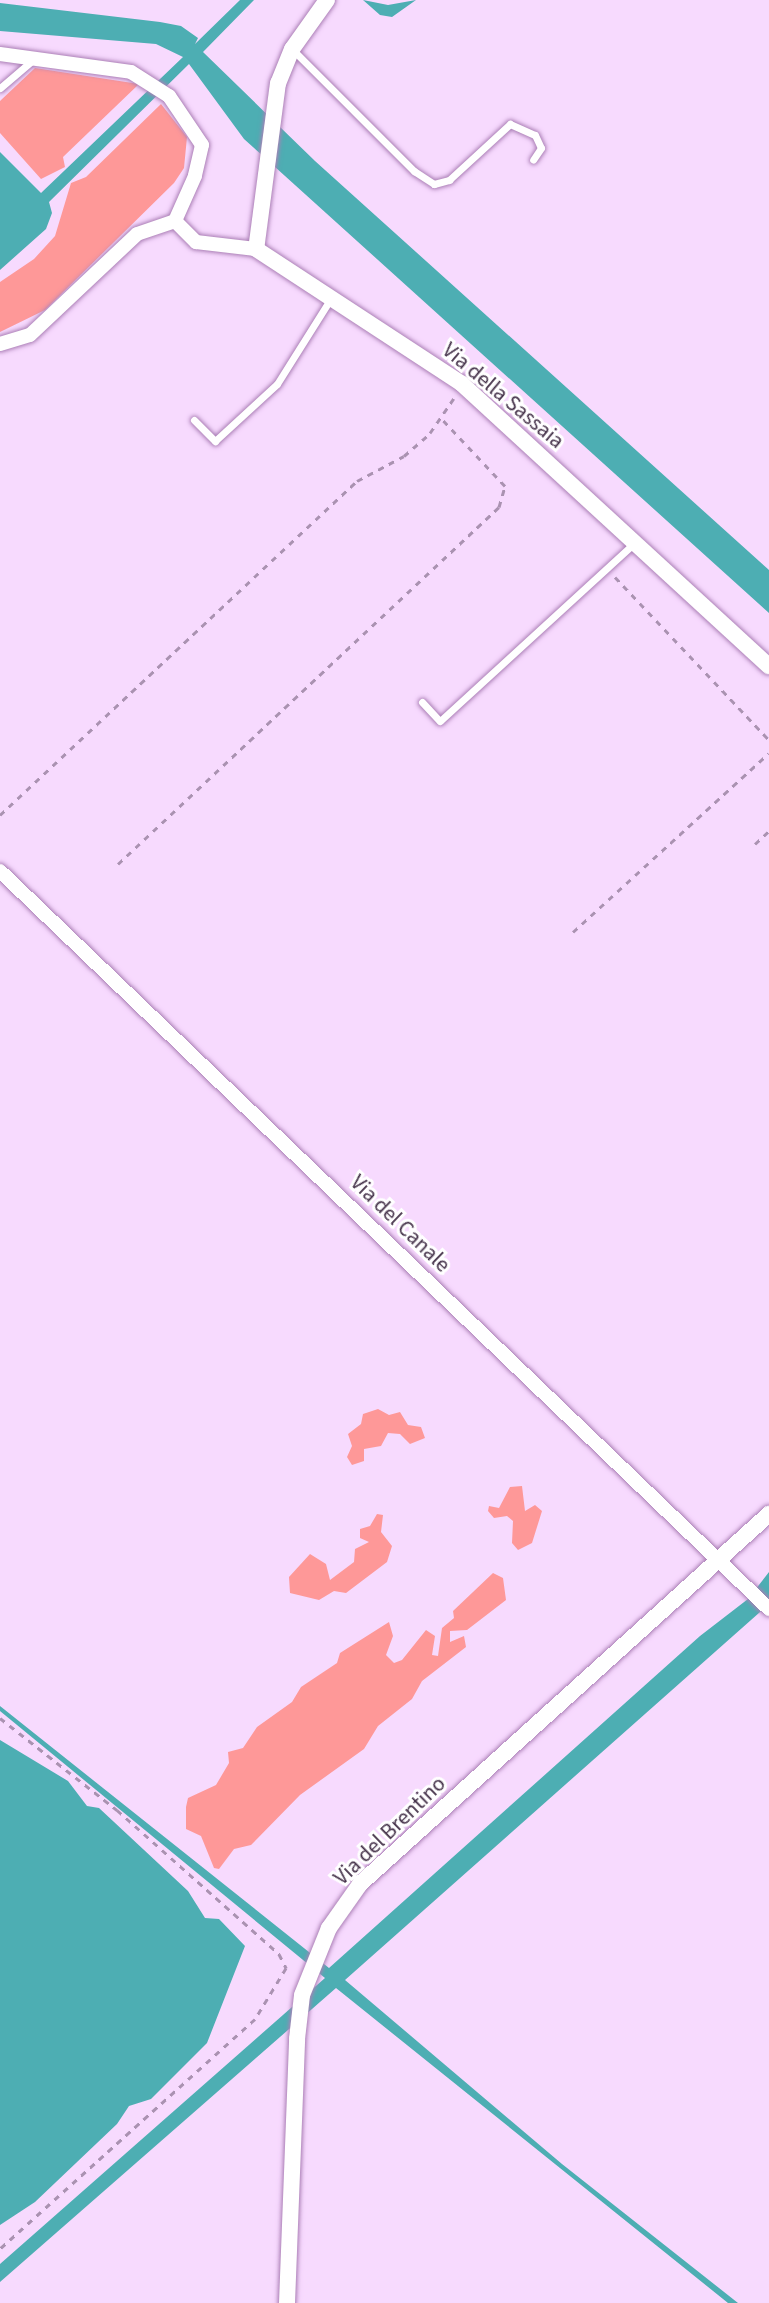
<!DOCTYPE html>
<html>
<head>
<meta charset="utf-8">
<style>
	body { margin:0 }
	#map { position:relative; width:769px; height:2303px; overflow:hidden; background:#f7dafe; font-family:"Source Sans 3",sans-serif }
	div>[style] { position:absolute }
	.green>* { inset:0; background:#fe9898 }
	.water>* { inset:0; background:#4daeb3 }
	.path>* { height:3px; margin-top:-1.5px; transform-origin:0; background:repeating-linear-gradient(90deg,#aa92b1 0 6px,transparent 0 12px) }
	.roads { filter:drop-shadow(0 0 2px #ab7fb6) drop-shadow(0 0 2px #ab7fb6) }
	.service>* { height:7px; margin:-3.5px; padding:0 3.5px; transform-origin:3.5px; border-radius:3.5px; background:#fff }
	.minor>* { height:14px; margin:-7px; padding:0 7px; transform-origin:7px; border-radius:7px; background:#fff }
	.tertiary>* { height:16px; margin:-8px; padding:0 8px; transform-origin:8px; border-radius:8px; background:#fff }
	span { translate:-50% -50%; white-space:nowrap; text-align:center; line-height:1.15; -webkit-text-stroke:6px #fff; paint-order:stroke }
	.street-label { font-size:22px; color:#45324a }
</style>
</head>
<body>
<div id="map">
	<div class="green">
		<div style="clip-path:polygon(35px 68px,139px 84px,63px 157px,65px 167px,41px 179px,0 133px,0 101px)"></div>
		<div style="clip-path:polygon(161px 104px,187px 137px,184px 168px,174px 183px,45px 310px,0 332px,0 282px,34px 259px,55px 236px,71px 183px,86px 177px)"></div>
		<div style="clip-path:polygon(378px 1409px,389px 1415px,400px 1412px,408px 1425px,421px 1427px,425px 1438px,410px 1444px,400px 1434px,388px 1433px,381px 1446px,364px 1449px,364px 1461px,352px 1465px,347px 1457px,352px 1446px,348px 1434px,361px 1424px,363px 1414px)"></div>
		<div style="clip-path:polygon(522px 1486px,525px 1511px,535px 1505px,542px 1511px,532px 1543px,518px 1550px,512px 1543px,513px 1521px,507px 1516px,494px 1518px,488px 1511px,489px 1506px,499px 1508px,510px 1487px)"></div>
		<div style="clip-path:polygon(377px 1514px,383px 1515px,381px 1532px,392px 1546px,387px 1562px,346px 1593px,334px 1591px,319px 1600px,290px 1593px,289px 1577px,310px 1554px,326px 1564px,330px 1580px,354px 1562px,355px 1549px,369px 1542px,360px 1538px,360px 1529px,370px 1526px)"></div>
		<div style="clip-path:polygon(493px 1573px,503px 1578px,506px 1600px,467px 1630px,450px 1631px,450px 1642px,464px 1636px,466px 1647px,422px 1681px,412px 1699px,378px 1726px,364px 1749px,300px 1795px,251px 1845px,234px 1849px,219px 1869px,214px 1868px,201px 1836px,186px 1829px,186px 1807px,188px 1798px,216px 1785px,229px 1763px,228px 1752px,243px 1748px,257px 1727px,292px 1702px,301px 1687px,337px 1663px,340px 1653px,389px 1622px,393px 1636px,386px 1655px,394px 1663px,402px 1660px,426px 1630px,435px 1636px,432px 1655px,438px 1656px,442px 1628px,454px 1618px,453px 1611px)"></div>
	</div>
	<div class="water">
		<div style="clip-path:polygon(240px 0,254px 0,203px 52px,315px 161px,769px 570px,769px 613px,244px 139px,189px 64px,49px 202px,52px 213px,46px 229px,0 270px,0 152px,41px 193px,183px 57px,156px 44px,0 31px,0 3px,160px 22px,181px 26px,198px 38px,195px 44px)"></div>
		<div style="clip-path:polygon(363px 0,388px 5px,416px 0,392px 17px,380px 15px)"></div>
		<div style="clip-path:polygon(769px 1572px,769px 1604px,345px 1980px,562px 2164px,738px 2303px,728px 2303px,336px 1988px,0 2282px,0 2264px,325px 1978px,0 1711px,0 1706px,329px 1968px,700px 1636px,748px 1599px)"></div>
		<div style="clip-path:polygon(0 1740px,68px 1781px,87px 1806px,99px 1808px,188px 1891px,205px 1918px,219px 1919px,245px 1946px,207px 2043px,151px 2099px,129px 2106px,117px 2124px,35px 2202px,0 2225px)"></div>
	</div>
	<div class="path">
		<div style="left:615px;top:577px;width:224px;rotate:46.6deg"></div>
		<div style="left:0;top:815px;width:489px;rotate:-43.1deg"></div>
		<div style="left:357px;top:481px;width:53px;rotate:-28deg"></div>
		<div style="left:404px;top:456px;width:35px;rotate:-41deg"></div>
		<div style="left:430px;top:433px;width:42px;rotate:-55.6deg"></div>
		<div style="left:755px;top:844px;width:19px;rotate:-43deg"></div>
		<div style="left:118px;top:864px;width:522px;rotate:-43.14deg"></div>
		<div style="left:499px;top:507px;width:22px;rotate:-74deg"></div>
		<div style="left:505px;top:486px;width:93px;rotate:-133.3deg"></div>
		<div style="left:573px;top:932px;width:265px;rotate:-42.4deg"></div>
		<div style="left:0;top:1718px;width:149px;rotate:38.2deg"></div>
		<div style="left:117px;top:1810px;width:217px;rotate:41.6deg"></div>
		<div style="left:279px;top:1954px;width:16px;rotate:63deg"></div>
		<div style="left:286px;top:1968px;width:60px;rotate:121.3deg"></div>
		<div style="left:255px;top:2019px;width:343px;rotate:138deg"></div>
	</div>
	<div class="roads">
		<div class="service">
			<div style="left:294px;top:51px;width:170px;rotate:45deg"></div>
			<div style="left:414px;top:171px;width:24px;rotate:33deg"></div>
			<div style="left:434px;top:184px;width:16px;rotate:-15deg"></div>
			<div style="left:449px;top:180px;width:83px;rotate:-42.6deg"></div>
			<div style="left:510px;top:124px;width:27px;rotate:24deg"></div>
			<div style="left:535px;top:135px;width:14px;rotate:65deg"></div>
			<div style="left:541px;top:148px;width:14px;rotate:124deg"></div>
			<div style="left:0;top:88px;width:45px;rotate:-40.5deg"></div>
			<div style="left:194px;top:420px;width:30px;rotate:45deg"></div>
			<div style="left:215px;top:441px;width:84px;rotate:-42.6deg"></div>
			<div style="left:277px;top:384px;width:99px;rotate:-57.8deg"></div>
			<div style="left:422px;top:702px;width:26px;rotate:47deg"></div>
			<div style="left:440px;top:721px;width:263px;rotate:-42.5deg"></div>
		</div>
		<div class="minor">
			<div style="left:0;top:54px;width:132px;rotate:7.8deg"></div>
			<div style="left:131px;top:72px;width:45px;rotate:32.3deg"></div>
			<div style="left:169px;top:96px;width:59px;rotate:56deg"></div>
			<div style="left:202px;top:145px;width:32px;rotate:103deg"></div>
			<div style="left:195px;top:176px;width:49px;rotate:114deg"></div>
			<div style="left:175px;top:221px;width:30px;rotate:45deg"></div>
			<div style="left:196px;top:242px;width:60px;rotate:6.7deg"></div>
			<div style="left:0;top:344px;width:31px;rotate:-17deg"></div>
			<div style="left:30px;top:335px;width:147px;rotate:-43.3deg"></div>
			<div style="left:137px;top:234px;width:40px;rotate:-18.9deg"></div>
			<div style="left:0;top:871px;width:1066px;rotate:43.82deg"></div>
		</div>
		<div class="tertiary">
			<div style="left:327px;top:0;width:60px;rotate:125.5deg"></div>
			<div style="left:292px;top:49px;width:37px;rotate:112deg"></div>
			<div style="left:278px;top:83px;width:167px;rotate:97.5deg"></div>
			<div style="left:256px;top:249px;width:246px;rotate:33.2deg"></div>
			<div style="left:462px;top:384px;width:417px;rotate:42.6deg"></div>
			<div style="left:287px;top:2303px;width:264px;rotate:-87.8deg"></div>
			<div style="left:297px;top:2039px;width:44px;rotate:-83.5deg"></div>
			<div style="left:302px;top:1995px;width:72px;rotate:-68.1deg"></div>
			<div style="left:329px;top:1928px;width:54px;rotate:-54.8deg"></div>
			<div style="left:360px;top:1884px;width:552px;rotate:-42.13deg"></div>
		</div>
	</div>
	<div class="street-label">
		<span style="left:503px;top:396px;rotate:40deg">Via della Sassaia</span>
		<span style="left:400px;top:1224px;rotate:44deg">Via del Canale</span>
		<span style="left:390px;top:1831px;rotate:-44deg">Via del Brentino</span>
	</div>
</div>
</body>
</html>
